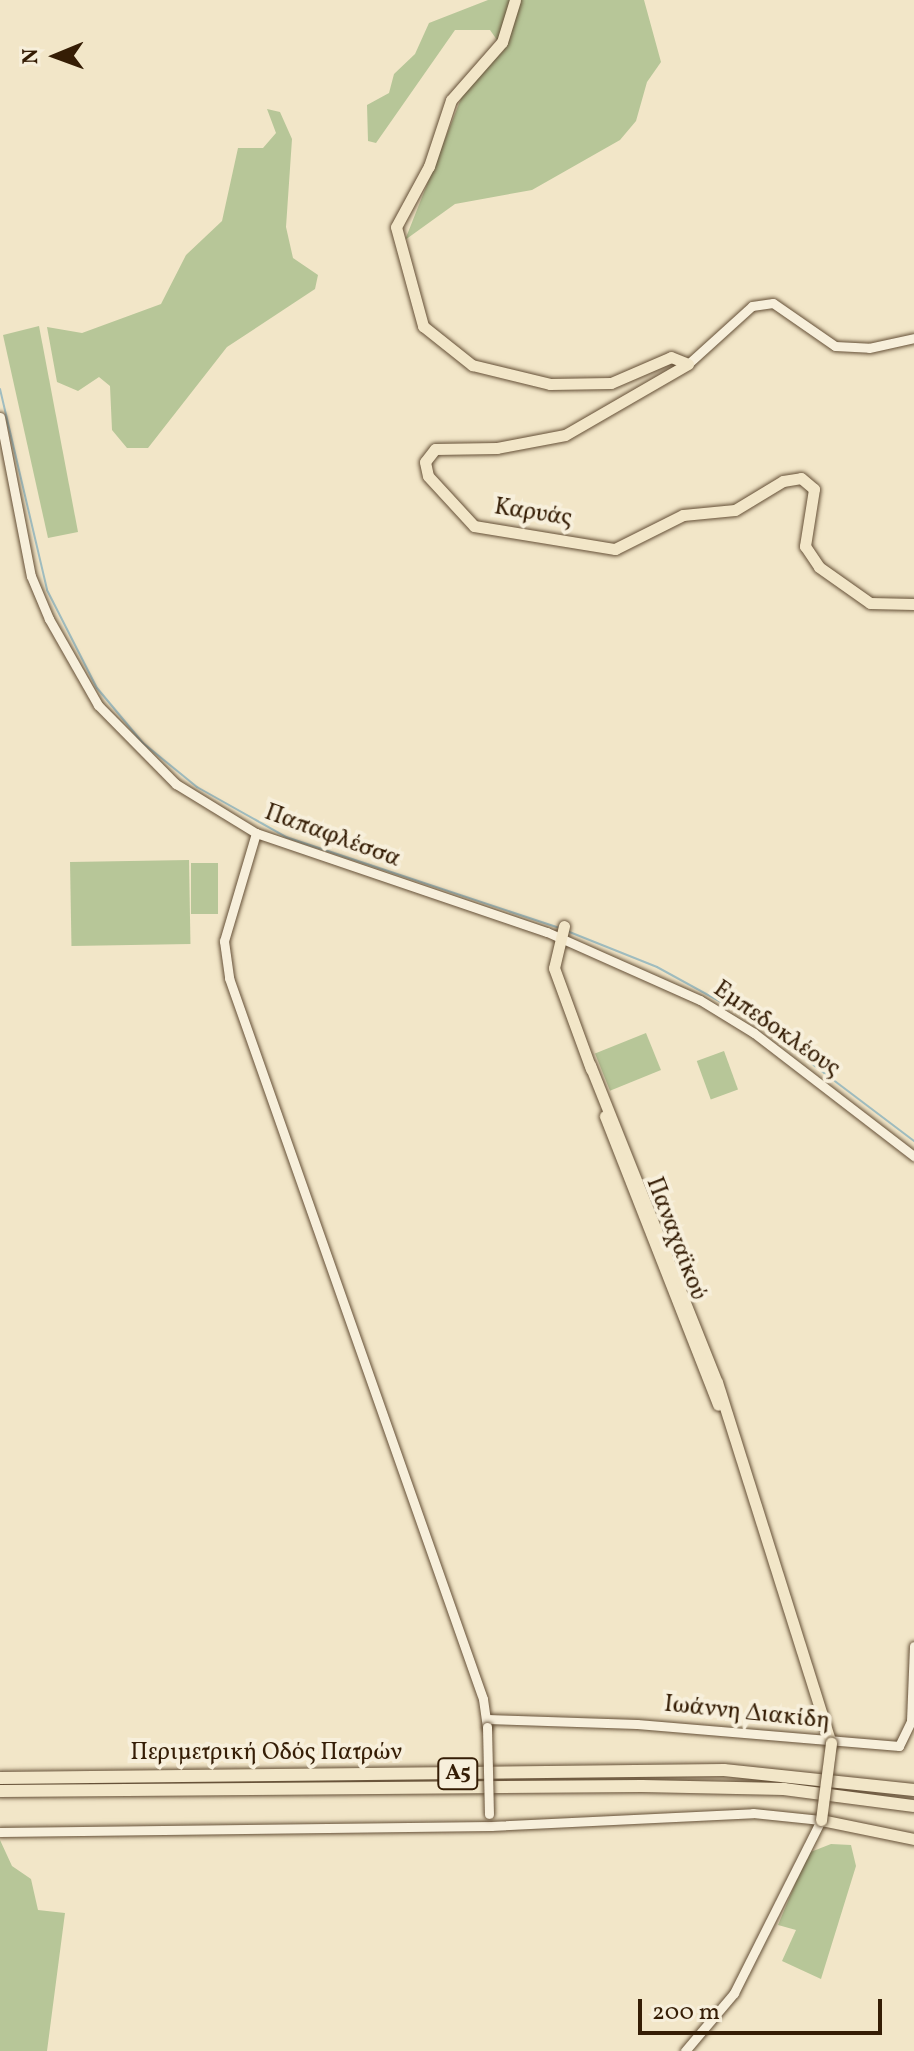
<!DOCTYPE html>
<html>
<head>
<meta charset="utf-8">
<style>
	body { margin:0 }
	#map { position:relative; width:914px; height:2051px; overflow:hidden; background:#f2e6c8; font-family:Vollkorn,serif }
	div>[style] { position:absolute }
	.green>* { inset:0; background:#b7c698; transform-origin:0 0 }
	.stream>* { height:2px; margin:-1px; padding:0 1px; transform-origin:1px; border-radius:1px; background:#a0bdc0 }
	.roads { filter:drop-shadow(0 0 2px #644f36) drop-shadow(0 0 2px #644f36) }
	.minor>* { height:9px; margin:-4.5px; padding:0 4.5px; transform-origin:4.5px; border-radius:4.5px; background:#f7efdb }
	.major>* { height:11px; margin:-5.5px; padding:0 5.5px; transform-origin:5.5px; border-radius:5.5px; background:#f2e6c8 }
	.highway>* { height:12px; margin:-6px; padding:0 6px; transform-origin:6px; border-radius:6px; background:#f2e6c8 }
	.bridges { filter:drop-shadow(0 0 2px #644f36) drop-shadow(0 0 2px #644f36) }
	.minor-bridge>* { height:9px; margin:-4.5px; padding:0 4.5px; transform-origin:4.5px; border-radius:4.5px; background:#f7efdb }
	.major-bridge>* { height:11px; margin:-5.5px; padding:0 5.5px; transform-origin:5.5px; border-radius:5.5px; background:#f2e6c8 }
	span { translate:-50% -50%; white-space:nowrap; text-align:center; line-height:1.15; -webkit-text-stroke:8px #f7efdb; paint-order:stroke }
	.shield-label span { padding:2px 6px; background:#f7efdb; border:2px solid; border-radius:6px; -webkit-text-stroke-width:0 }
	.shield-label { font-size:22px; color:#351d05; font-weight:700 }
	.street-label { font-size:24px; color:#351d05 }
	.north { position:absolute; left:16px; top:16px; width:80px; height:80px; -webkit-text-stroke:6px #f7efdb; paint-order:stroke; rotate:269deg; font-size:22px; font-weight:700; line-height:32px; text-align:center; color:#351d05 }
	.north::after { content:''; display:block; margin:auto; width:28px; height:36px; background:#351d05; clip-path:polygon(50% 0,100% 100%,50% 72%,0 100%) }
	.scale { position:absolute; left:638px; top:1999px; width:244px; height:36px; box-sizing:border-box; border:4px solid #351d05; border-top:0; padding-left:10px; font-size:24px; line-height:28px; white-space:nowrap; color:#351d05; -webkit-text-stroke:6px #f7efdb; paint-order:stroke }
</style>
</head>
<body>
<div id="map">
	<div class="green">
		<div style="clip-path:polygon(488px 0,644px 0,661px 62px,647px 82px,636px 121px,620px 140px,532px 190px,455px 204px,405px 240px,464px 91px,504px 50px,490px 30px,455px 30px,376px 143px,368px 141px,367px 105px,389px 93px,394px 74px,415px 54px,429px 23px)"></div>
		<div style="clip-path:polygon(267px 109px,280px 112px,292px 139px,286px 227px,293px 258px,318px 275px,315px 289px,227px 347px,148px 448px,127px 448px,112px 430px,110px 386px,99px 377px,78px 391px,57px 382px,47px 327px,82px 333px,161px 304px,186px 255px,222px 221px,238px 148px,263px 148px,276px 133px)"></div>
		<div style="clip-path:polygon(39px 326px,78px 532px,48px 538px,3px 335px)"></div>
		<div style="left:189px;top:860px;width:84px;height:119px;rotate:89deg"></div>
		<div style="left:191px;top:863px;width:27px;height:51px"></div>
		<div style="left:646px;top:1033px;width:40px;height:55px;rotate:68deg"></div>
		<div style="left:724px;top:1051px;width:41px;height:29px;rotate:70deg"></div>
		<div style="clip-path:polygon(0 1840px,12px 1866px,31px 1879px,38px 1910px,65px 1913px,47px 2051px,0 2051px)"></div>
		<div style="clip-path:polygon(831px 1844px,851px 1845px,856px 1866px,821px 1979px,782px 1961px,796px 1930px,778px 1925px,808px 1853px)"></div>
	</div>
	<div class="stream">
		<div style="left:0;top:389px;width:206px;rotate:76.8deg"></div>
		<div style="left:47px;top:590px;width:110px;rotate:63deg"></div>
		<div style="left:97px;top:688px;width:72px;rotate:50.1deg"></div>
		<div style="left:143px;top:743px;width:70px;rotate:39.2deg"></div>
		<div style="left:197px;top:787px;width:102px;rotate:29.3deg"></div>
		<div style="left:286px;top:837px;width:286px;rotate:18.4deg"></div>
		<div style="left:567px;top:931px;width:97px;rotate:21.8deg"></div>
		<div style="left:657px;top:967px;width:111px;rotate:28.7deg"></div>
		<div style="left:754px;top:1020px;width:201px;rotate:37.1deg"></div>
	</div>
	<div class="roads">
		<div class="minor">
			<div style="left:688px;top:364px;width:86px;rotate:-42.2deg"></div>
			<div style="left:752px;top:306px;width:21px;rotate:-8deg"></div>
			<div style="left:773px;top:303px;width:75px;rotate:34.7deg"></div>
			<div style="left:835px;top:346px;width:34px;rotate:3deg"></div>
			<div style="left:869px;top:348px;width:46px;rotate:-12.5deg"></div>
			<div style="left:0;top:417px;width:162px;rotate:79deg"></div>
			<div style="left:31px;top:576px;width:47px;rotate:67.3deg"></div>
			<div style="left:49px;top:619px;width:99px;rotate:60.3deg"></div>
			<div style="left:98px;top:705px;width:111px;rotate:45.4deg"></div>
			<div style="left:176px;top:784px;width:94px;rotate:31.5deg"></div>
			<div style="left:256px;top:833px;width:307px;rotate:18.8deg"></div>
			<div style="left:547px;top:932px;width:167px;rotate:24deg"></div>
			<div style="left:700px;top:1000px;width:63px;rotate:31.4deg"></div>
			<div style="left:754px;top:1033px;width:202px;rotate:37.6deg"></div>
			<div style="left:256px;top:833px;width:113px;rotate:106.5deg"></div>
			<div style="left:224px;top:941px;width:37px;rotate:82deg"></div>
			<div style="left:229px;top:978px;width:764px;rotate:70.59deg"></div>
			<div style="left:483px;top:1699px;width:28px;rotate:82deg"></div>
			<div style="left:487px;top:1719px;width:150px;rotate:1.9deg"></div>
			<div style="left:637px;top:1724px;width:263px;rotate:4.8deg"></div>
			<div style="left:899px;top:1746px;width:28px;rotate:-64deg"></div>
			<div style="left:911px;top:1721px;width:75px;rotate:-87.7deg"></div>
			<div style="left:0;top:1832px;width:491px;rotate:-0.7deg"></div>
			<div style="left:491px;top:1826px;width:262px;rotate:-2.8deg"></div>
			<div style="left:753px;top:1813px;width:68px;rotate:5.9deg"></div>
			<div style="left:821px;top:1820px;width:194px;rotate:116.7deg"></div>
			<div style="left:734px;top:1993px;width:76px;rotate:130.2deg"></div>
		</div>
		<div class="major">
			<div style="left:515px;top:0;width:44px;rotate:107.2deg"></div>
			<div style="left:502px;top:42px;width:77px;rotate:131.3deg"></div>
			<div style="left:451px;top:100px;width:70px;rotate:108.4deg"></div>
			<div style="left:429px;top:166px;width:69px;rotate:118.4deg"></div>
			<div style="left:396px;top:227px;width:103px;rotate:74.7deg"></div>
			<div style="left:423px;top:326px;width:63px;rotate:38.5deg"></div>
			<div style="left:472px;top:365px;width:80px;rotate:13.7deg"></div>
			<div style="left:550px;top:384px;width:61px;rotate:-0.9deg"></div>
			<div style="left:611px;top:383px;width:65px;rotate:-23.4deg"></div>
			<div style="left:671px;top:357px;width:18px;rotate:22deg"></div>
			<div style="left:688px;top:364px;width:142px;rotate:150deg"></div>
			<div style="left:565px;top:435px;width:69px;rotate:169.2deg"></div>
			<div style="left:497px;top:448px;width:62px;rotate:179.1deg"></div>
			<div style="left:435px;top:449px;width:16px;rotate:128deg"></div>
			<div style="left:425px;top:462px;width:14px;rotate:78deg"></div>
			<div style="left:428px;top:476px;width:68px;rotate:47.4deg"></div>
			<div style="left:474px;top:526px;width:143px;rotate:9.3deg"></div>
			<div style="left:615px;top:549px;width:76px;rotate:-26.6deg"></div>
			<div style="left:683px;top:515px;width:52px;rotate:-5.5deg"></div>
			<div style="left:735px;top:510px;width:56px;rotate:-31.1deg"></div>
			<div style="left:783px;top:481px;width:18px;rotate:-9deg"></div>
			<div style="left:801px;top:478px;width:17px;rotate:40deg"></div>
			<div style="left:814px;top:489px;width:58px;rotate:99deg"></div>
			<div style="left:805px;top:546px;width:25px;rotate:56deg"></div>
			<div style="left:819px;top:567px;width:62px;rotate:35.2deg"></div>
			<div style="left:870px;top:603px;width:44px;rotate:1.3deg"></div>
			<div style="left:564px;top:926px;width:43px;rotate:103.4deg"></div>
			<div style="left:554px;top:968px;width:108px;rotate:69.9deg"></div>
			<div style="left:590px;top:1065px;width:341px;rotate:68.2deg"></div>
			<div style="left:717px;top:1382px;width:379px;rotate:72.5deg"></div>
			<div style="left:605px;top:1116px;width:310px;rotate:68.6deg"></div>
			<div style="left:821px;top:1820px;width:95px;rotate:11.5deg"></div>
		</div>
		<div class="highway">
			<div style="left:0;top:1778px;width:724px;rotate:-0.63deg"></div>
			<div style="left:724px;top:1770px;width:191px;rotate:6deg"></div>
			<div style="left:0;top:1791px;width:642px;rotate:-0.45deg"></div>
			<div style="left:642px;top:1786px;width:142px;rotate:1.2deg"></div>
			<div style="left:784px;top:1789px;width:131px;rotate:7.5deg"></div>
		</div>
	</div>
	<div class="bridges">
		<div class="minor-bridge">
			<div style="left:487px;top:1727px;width:87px;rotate:88.7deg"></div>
		</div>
		<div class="major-bridge">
			<div style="left:821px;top:1820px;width:78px;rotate:-82.6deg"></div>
		</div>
	</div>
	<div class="shield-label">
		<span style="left:458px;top:1774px">Α5</span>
	</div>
	<div class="street-label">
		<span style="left:533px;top:514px;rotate:9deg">Καρυάς</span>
		<span style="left:332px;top:837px;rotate:20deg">Παπαφλέσσα</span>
		<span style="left:776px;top:1030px;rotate:35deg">Εμπεδοκλέους</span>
		<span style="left:675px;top:1239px;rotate:69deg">Παναχαϊκού</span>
		<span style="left:747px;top:1714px;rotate:6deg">Ιωάννη Διακίδη</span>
		<span style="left:266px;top:1754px">Περιμετρική Οδός Πατρών</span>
	</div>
	<div class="north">N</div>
	<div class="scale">200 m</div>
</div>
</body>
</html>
